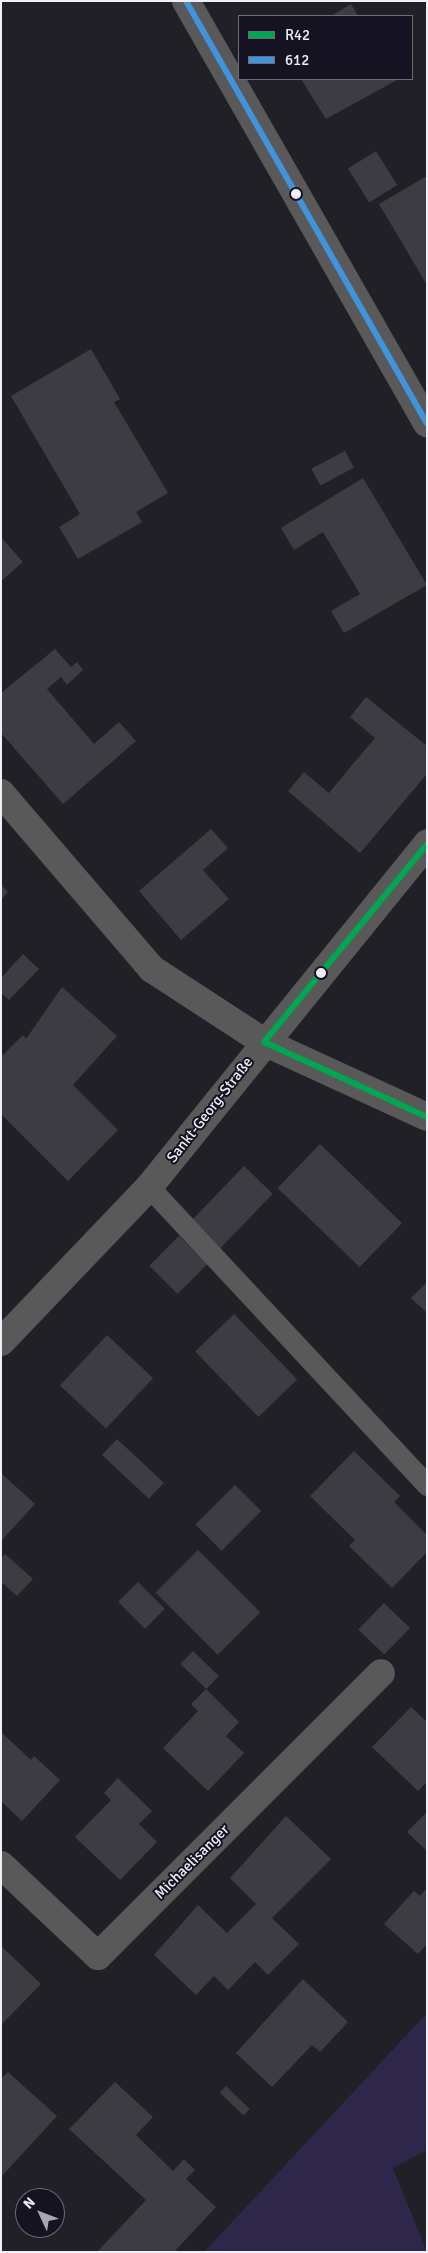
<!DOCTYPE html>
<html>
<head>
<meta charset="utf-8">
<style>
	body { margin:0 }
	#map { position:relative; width:428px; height:2253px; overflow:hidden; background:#202026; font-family:Signika,sans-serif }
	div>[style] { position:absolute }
	.green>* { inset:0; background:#2e2749 }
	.building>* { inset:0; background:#3c3c42; transform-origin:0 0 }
	.lane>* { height:21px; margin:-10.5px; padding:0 10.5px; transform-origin:10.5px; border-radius:10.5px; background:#585958 }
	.street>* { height:28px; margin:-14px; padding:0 14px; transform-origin:14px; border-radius:14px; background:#585958 }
	.bus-1>* { height:6px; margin:-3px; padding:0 3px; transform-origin:3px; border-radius:3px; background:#00a651 }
	.bus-2>* { height:6px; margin:-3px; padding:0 3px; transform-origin:3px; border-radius:3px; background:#4094de }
	.dots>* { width:14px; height:14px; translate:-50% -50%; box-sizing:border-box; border:2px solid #151321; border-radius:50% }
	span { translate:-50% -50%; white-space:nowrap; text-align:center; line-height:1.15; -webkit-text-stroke:4px #151321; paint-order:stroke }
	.street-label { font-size:15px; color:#f1effa }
	.frame { position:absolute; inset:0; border:2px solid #f1effa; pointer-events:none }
	.legend { position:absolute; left:238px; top:15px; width:175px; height:65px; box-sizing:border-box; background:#151321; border:1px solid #6d6b78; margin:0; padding:6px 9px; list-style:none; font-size:15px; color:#f1effa }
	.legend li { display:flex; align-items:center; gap:10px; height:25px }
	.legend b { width:25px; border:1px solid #6d6b78 }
	.north { position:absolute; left:15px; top:2188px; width:50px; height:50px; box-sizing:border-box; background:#151321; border:1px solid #6d6b78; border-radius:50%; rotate:313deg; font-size:14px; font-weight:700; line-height:20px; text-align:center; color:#f1effa }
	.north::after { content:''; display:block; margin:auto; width:18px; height:22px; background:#a8a7b0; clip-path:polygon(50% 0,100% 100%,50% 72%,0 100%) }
</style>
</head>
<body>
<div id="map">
	<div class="green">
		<div style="clip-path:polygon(427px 2013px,427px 2150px,393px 2168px,427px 2252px,204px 2252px)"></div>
	</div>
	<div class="building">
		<div style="clip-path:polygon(351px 4px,358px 16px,331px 16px)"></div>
		<div style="clip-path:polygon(301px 79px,396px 79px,397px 80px,326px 119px)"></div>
		<div style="left:376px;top:151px;width:40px;height:33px;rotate:58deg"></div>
		<div style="clip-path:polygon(427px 176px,427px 285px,379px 204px)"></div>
		<div style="clip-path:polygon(91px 349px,120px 399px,114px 402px,168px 493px,136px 512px,142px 522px,78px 559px,59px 527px,80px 514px,11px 396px)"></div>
		<div style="left:345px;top:451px;width:19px;height:38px;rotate:62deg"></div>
		<div style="clip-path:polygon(363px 478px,427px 585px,344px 633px,331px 611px,360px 594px,323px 532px,294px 550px,281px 528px)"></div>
		<div style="clip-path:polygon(1px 537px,23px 562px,1px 581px)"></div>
		<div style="clip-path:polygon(55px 649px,71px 667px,77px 662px,83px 670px,67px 685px,61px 677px,47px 689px,94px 744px,119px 722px,136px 741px,63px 804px,1px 733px,1px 693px)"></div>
		<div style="clip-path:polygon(366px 697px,427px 746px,427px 774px,360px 853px,288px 791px,304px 772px,329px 793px,352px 765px,375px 738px,350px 717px)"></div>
		<div style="clip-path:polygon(211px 829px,228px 848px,203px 870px,229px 899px,181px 940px,139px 891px)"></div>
		<div style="clip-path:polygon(1px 885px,8px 892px,1px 900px)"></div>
		<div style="clip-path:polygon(23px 954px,39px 969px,9px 1000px,1px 993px,1px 978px)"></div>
		<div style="clip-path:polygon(62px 987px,117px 1036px,73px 1085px,118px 1130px,68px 1181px,1px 1114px,1px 1057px,23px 1035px,26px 1039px)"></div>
		<div style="left:320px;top:1144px;width:114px;height:61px;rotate:44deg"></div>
		<div style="left:244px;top:1166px;width:40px;height:77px;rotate:44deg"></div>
		<div style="left:179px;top:1236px;width:40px;height:42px;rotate:45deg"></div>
		<div style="clip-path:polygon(427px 1282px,427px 1313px,411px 1298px)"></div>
		<div style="left:234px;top:1314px;width:91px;height:54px;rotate:46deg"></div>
		<div style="left:107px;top:1335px;width:63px;height:69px;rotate:43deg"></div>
		<div style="left:117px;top:1439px;width:64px;height:22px;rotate:43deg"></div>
		<div style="clip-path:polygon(354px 1451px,400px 1496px,394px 1502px,427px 1535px,427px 1552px,392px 1588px,349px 1546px,355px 1540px,310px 1496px)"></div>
		<div style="clip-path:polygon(1px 1473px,35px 1504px,1px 1541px)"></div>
		<div style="left:235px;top:1485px;width:37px;height:56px;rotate:45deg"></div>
		<div style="left:198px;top:1550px;width:88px;height:60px;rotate:45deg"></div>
		<div style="clip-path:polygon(5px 1554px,33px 1579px,17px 1596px,1px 1582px,1px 1558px)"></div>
		<div style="left:138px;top:1582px;width:38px;height:28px;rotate:45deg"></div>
		<div style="left:384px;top:1603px;width:36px;height:37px;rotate:44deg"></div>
		<div style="left:193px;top:1651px;width:36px;height:18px;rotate:44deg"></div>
		<div style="clip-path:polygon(206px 1689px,239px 1722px,226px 1736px,244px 1753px,208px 1791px,163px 1748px,198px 1711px,191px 1704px)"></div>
		<div style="clip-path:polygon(411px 1707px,427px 1722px,427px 1782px,418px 1791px,372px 1747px)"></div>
		<div style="clip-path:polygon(1px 1732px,31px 1760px,34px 1756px,60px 1780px,22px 1821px,1px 1801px)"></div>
		<div style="clip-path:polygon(118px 1778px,152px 1811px,139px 1824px,157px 1842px,120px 1880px,75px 1837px,111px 1800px,104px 1793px)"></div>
		<div style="clip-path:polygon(427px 1812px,427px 1851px,407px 1832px)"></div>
		<div style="clip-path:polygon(286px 1816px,331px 1859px,272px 1918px,299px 1944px,268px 1975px,255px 1962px,228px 1990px,214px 1976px,196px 1995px,154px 1955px,198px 1905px,227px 1933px,256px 1904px,230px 1878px)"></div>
		<div style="clip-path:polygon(427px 1888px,427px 1944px,418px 1954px,384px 1924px,414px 1891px,420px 1896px)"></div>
		<div style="clip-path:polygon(1px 1946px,41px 1984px,1px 2025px)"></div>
		<div style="clip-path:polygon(303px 1979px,348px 2022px,320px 2052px,312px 2045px,272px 2087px,236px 2053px)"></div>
		<div style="clip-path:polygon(8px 2072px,57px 2116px,1px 2177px,1px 2079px)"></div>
		<div style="clip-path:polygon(115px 2082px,153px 2117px,136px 2135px,173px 2171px,184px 2159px,195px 2170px,186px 2179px,216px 2207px,174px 2252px,97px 2252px,146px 2200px,69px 2129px)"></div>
		<div style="left:226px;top:2086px;width:33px;height:9px;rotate:44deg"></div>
	</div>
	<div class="lane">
		<div style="left:149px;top:1187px;width:408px;rotate:47deg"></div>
	</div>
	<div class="street">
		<div style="left:186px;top:1px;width:486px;rotate:60.3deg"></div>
		<div style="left:1px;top:793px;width:232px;rotate:49.4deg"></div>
		<div style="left:152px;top:969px;width:134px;rotate:33.1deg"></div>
		<div style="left:264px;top:1042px;width:179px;rotate:24.7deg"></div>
		<div style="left:1px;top:1342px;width:214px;rotate:-46.3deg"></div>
		<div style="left:149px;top:1187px;width:442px;rotate:-51deg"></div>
		<div style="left:1px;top:1865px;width:133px;rotate:43.2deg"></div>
		<div style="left:98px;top:1956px;width:400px;rotate:-45deg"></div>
	</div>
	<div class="bus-1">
		<div style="left:264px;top:1042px;width:256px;rotate:-50.5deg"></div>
		<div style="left:264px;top:1042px;width:179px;rotate:24.7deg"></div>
	</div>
	<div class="bus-2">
		<div style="left:186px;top:1px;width:486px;rotate:60.3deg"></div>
	</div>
	<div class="dots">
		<div style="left:296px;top:194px;background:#f1effa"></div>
		<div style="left:321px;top:973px;background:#f1effa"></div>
	</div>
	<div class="street-label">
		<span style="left:210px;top:1110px;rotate:-52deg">Sankt-Georg-Straße</span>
		<span style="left:192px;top:1862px;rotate:-45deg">Michaelisanger</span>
	</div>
	<div class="frame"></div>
	<ul class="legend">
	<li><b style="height:6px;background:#00a651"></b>R42</li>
	<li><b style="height:6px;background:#4094de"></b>612</li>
	</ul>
	<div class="north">N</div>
</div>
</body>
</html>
